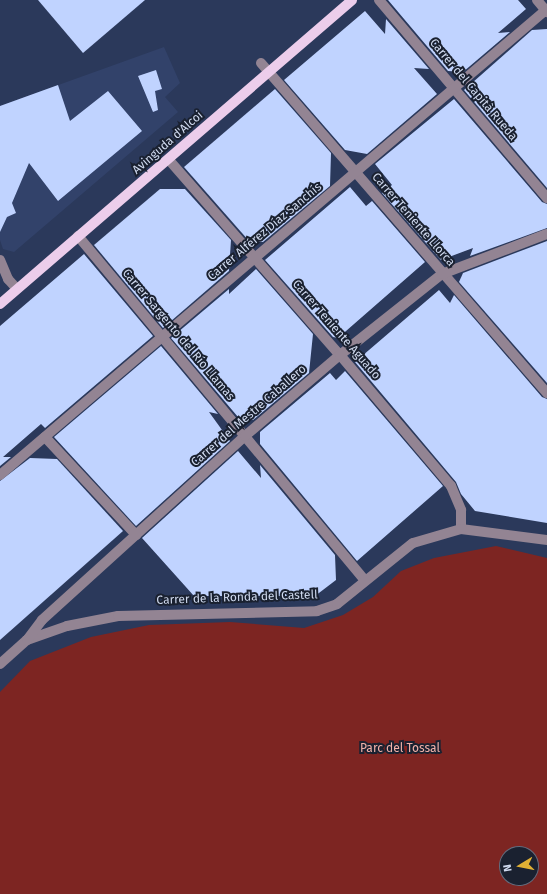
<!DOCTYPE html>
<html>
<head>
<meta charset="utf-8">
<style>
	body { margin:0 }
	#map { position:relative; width:547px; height:894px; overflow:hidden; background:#2b395b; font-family:"Fira Sans",sans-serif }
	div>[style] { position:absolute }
	.built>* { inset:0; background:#32426a }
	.green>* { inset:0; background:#7d2522 }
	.building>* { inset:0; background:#c0d3ff }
	.minor>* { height:10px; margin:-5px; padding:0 5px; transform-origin:5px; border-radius:5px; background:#938493 }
	.major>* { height:10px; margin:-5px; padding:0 5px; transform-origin:5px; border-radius:5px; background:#eccdeb }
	span { translate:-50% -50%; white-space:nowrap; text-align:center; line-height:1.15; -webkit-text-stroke:4px #1a2130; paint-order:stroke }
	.street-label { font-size:12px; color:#d0daef }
	.park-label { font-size:12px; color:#f1b1a9 }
	.north { position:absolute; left:499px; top:846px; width:40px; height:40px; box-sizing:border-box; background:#1a2130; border:1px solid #636b7c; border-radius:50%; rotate:260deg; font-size:11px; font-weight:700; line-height:16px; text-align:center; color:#d0daef }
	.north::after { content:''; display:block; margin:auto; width:14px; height:18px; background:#e0b034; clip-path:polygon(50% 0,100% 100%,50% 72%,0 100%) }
</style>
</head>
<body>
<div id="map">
	<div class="built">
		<div style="clip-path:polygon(164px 47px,180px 83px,165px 97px,178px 112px,14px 252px,3px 249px,0 240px,0 106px)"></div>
	</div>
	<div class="green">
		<div style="clip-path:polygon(evenodd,496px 546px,547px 558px,547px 894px,0 894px,0 692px,30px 661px,91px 637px,149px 625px,230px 622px,304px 628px,343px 615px,373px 597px,401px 571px,434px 558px,496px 546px,507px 854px,531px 854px,531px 878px,507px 878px,507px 854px)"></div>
	</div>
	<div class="building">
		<div style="clip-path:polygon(38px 0,145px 0,83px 53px)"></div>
		<div style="clip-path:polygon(388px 0,518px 0,526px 9px,498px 33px,510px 32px,463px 72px,448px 71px)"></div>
		<div style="clip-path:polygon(365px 11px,385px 34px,386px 19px,429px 69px,414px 68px,437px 94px,367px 154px,345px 150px,284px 80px)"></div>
		<div style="clip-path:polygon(547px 29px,547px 188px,464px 90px,532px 30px)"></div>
		<div style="clip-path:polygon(156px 70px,162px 89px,155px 91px,158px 110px,153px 112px,138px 76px)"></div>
		<div style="clip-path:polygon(58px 85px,70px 121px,108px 91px,142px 131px,58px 201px,29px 163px,12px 203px,16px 213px,7px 217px,0 232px,0 106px)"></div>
		<div style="clip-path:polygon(275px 89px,331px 153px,330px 186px,263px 242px,249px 241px,184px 167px)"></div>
		<div style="clip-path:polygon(454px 99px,542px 202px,547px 204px,547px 228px,470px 256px,473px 248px,441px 260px,382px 193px,392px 185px,375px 164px)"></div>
		<div style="clip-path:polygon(350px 187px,366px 206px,372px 201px,425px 262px,338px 338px,333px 337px,265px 260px)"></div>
		<div style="clip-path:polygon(160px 189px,185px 189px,231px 240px,229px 271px,163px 328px,94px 245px)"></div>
		<div style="clip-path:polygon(547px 241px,547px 383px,459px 282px,463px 273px)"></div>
		<div style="clip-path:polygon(84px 254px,153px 336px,45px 428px,41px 424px,3px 457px,11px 457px,0 466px,0 326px)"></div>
		<div style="clip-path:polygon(256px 269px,313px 334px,309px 373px,253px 420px,238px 417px,171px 338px,229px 289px,229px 294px)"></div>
		<div style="clip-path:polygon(439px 290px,450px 303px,454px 295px,542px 397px,547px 399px,547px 523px,475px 511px,461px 494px,456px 482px,355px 362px)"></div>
		<div style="clip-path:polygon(161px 346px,218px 414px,209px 412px,230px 441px,136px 526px,54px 437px)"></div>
		<div style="clip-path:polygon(345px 371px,443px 486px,357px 561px,260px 444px,260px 432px,330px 373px,336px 380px)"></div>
		<div style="clip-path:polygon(238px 451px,261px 478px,260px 465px,335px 555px,336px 580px,315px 596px,194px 596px,142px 538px)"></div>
		<div style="clip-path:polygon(30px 458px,57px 459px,123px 531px,0 640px,0 481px)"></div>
	</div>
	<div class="minor">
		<div style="left:379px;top:0;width:260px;rotate:49.7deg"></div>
		<div style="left:537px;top:0;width:16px;rotate:50deg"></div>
		<div style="left:261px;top:63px;width:437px;rotate:49.1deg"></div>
		<div style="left:169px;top:160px;width:259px;rotate:48.8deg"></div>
		<div style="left:340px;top:355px;width:172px;rotate:49.7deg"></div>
		<div style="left:451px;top:486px;width:26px;rotate:67deg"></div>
		<div style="left:461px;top:510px;width:19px;rotate:90deg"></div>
		<div style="left:78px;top:236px;width:448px;rotate:50.2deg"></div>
		<div style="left:0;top:260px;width:21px;rotate:67deg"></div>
		<div style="left:8px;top:279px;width:13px;rotate:48deg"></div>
		<div style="left:45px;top:437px;width:134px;rotate:47.1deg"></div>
		<div style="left:0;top:475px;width:719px;rotate:-40.43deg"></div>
		<div style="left:27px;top:640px;width:42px;rotate:-19.3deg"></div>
		<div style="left:67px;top:626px;width:52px;rotate:-11.1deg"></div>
		<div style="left:118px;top:616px;width:199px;rotate:-1.4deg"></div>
		<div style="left:317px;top:611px;width:21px;rotate:-19deg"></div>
		<div style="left:337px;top:604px;width:97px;rotate:-38.8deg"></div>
		<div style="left:413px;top:543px;width:50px;rotate:-16.3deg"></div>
		<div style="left:461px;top:529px;width:87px;rotate:7.3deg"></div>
		<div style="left:0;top:664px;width:36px;rotate:-42deg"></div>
		<div style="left:27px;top:640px;width:25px;rotate:-53deg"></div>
		<div style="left:42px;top:620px;width:274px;rotate:-42.2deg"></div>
		<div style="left:245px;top:436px;width:125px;rotate:-40.5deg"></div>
		<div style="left:340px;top:355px;width:130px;rotate:-38.5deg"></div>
		<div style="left:442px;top:274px;width:112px;rotate:-20.9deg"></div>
	</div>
	<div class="major">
		<div style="left:0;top:304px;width:465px;rotate:-40.8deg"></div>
	</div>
	<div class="street-label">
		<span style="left:473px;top:90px;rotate:50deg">Carrer del Capità Rueda</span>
		<span style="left:168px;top:143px;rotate:-41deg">Avinguda d'Alcoi</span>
		<span style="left:413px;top:220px;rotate:49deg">Carrer Teniente Llorca</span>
		<span style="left:265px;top:232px;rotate:-40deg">Carrer Alférez Díaz Sanchís</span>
		<span style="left:336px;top:330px;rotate:49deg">Carrer Teniente Aguado</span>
		<span style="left:178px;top:335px;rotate:50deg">Carrer Sargento del Río Llamas</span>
		<span style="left:249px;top:416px;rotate:-41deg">Carrer del Mestre Caballero</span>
		<span style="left:237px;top:598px;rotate:-2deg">Carrer de la Ronda del Castell</span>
	</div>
	<div class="park-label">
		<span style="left:400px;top:749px">Parc del Tossal</span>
	</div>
	<div class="north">N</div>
</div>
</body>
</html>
